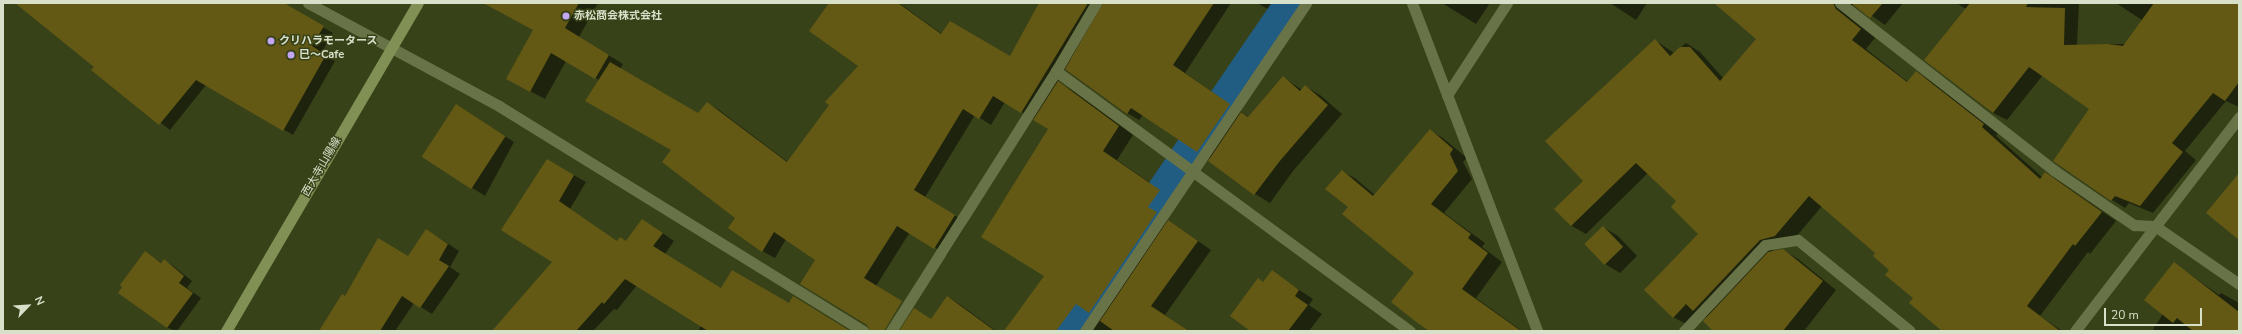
<!DOCTYPE html>
<html>
<head>
<meta charset="utf-8">
<style>
	body { margin:0 }
	#map { position:relative; width:2242px; height:334px; overflow:hidden; background:#384219; font-family:"Nunito Sans","Noto Sans JP",sans-serif }
	div>[style] { position:absolute }
	.shadow>* { inset:0; background:#0007 }
	.canal>* { height:34px; margin:-17px; padding:0 17px; transform-origin:17px; border-radius:17px; background:#215c83 }
	.building>* { inset:0; background:#635914; transform-origin:0 0 }
	.minor>* { height:11px; margin:-5.5px; padding:0 5.5px; transform-origin:5.5px; border-radius:5.5px; background:#687348 }
	.primary>* { height:11px; margin:-5.5px; padding:0 5.5px; transform-origin:5.5px; border-radius:5.5px; background:#819155 }
	.dots>* { width:11px; height:11px; translate:-50% -50%; box-sizing:border-box; border:2px solid #384219; border-radius:50% }
	span { translate:-50% -50%; white-space:nowrap; text-align:center; line-height:1.15; -webkit-text-stroke:3px #384219; paint-order:stroke }
	.poi-label { font-size:11px; color:#d9e0c9; font-weight:700 }
	.left { translate:0 -50%; text-align:left }
	.street-label { font-size:11px; color:#d9e0c9 }
	.frame { position:absolute; inset:0; border:4px solid #d9e0c9; pointer-events:none }
	.north { position:absolute; left:8px; top:286px; width:40px; height:40px; -webkit-text-stroke:3px #384219; paint-order:stroke; rotate:65deg; font-size:11px; font-weight:700; line-height:16px; text-align:center; color:#d9e0c9 }
	.north::after { content:''; display:block; margin:auto; width:14px; height:18px; background:#d9e0c9; clip-path:polygon(50% 0,100% 100%,50% 72%,0 100%) }
	.scale { position:absolute; left:2104px; top:308px; width:98px; height:18px; box-sizing:border-box; border:2px solid #d9e0c9; border-top:0; padding-left:5px; font-size:12px; line-height:14px; white-space:nowrap; color:#d9e0c9; -webkit-text-stroke:3px #384219; paint-order:stroke }
</style>
</head>
<body>
<div id="map">
	<div class="shadow">
		<div style="clip-path:polygon(16px 3px,274px 3px,295px 11px,333px 33px,321px 53px,335px 61px,293px 135px,206px 85px,170px 130px,93px 70px,96px 67px)"></div>
		<div style="clip-path:polygon(518px 3px,598px 3px,579px 37px,623px 64px,620px 69px,698px 114px,707px 103px,719px 110px,788px 162px,859px 65px,830px 3px,899px 3px,942px 34px,1011px 57px,1039px 4px,1038px 3px,1231px 3px,1185px 73px,1249px 117px,1283px 77px,1302px 90px,1305px 86px,1320px 95px,1342px 114px,1293px 171px,1270px 203px,1255px 194px,1210px 160px,1211px 159px,1143px 115px,1139px 120px,1127px 113px,1065px 68px,1057px 82px,1073px 91px,1133px 135px,1117px 160px,1174px 199px,1162px 216px,1211px 250px,1165px 315px,1189px 331px,1005px 331px,1045px 276px,1049px 129px,1005px 102px,991px 125px,975px 115px,925px 197px,967px 223px,947px 255px,910px 232px,876px 286px,816px 260px,786px 239px,775px 258px,762px 251px,737px 218px,672px 150px,599px 80px,566px 61px,545px 99px,522px 87px,534px 30px)"></div>
		<div style="clip-path:polygon(1257px 3px,1277px 3px,1271px 11px)"></div>
		<div style="clip-path:polygon(1287px 3px,1302px 3px,1298px 9px)"></div>
		<div style="clip-path:polygon(1442px 3px,1490px 3px,1476px 24px)"></div>
		<div style="clip-path:polygon(1610px 3px,1647px 3px,1636px 20px)"></div>
		<div style="clip-path:polygon(1736px 3px,1903px 3px,1885px 25px,1855px 4px,1849px 6px,1850px 18px,1875px 38px,1866px 49px,1908px 82px,1916px 72px,1930px 81px,1998px 133px,1996px 136px,2042px 177px,2045px 173px,2060px 182px,2116px 221px,2090px 254px,2088px 252px,2040px 316px,2062px 331px,1943px 331px,1877px 253px,1822px 206px,1790px 244px,1775px 248px,1771px 252px,1783px 250px,1798px 259px,1836px 290px,1804px 331px,1714px 331px,1707px 318px,1699px 313px,1688px 325px,1673px 317px,1699px 234px,1678px 201px,1648px 173px,1586px 234px,1572px 226px,1555px 209px,1584px 181px,1655px 40px,1674px 53px,1686px 43px,1700px 52px,1723px 78px,1758px 39px)"></div>
		<div style="clip-path:polygon(1956px 3px,2079px 3px,2077px 45px,2177px 43px,2116px 3px,2239px 3px,2239px 107px,2226px 101px,2185px 151px,2196px 160px,2153px 213px,2129px 203px,2125px 208px,2112px 200px,2091px 109px,2043px 75px,2007px 120px,1993px 113px,1926px 60px,1966px 9px)"></div>
		<div style="clip-path:polygon(465px 110px,514px 142px,485px 196px,424px 157px)"></div>
		<div style="clip-path:polygon(1430px 130px,1444px 139px,1467px 158px,1463px 162px,1472px 179px,1444px 213px,1485px 243px,1482px 247px,1502px 262px,1476px 298px,1522px 331px,1434px 331px,1415px 273px,1349px 207px,1342px 171px,1356px 179px,1375px 195px)"></div>
		<div style="clip-path:polygon(548px 160px,586px 182px,570px 209px,618px 242px,626px 241px,654px 227px,674px 241px,665px 254px,722px 289px,789px 304px,849px 331px,698px 331px,701px 326px,637px 285px,617px 310px,614px 309px,593px 331px,493px 331px,554px 262px)"></div>
		<div style="clip-path:polygon(1603px 227px,1618px 236px,1637px 256px,1620px 273px,1605px 264px,1586px 244px)"></div>
		<div style="clip-path:polygon(438px 237px,459px 251px,450px 267px,460px 274px,432px 314px,414px 303px,395px 331px,320px 331px,345px 297px)"></div>
		<div style="clip-path:polygon(154px 258px,162px 263px,164px 260px,172px 265px,192px 281px,187px 288px,201px 298px,177px 331px,168px 328px,119px 293px)"></div>
		<div style="clip-path:polygon(2174px 263px,2219px 295px,2221px 293px,2239px 303px,2239px 331px,2155px 331px,2153px 329px,2163px 314px)"></div>
		<div style="clip-path:polygon(1272px 272px,1313px 299px,1309px 305px,1322px 314px,1309px 331px,1252px 331px,1264px 283px)"></div>
		<div style="clip-path:polygon(948px 297px,962px 306px,996px 331px,930px 331px)"></div>
	</div>
	<div class="canal">
		<div style="left:1187px;top:157px;width:186px;rotate:-55.7deg"></div>
		<div style="left:1070px;top:331px;width:192px;rotate:-56.1deg"></div>
	</div>
	<div class="building">
		<div style="clip-path:polygon(15px 3px,284px 3px,324px 26px,312px 46px,326px 55px,283px 131px,196px 80px,159px 125px,91px 70px,94px 67px)"></div>
		<div style="clip-path:polygon(483px 3px,579px 3px,565px 28px,609px 55px,595px 79px,551px 53px,530px 92px,506px 79px,533px 30px)"></div>
		<div style="clip-path:polygon(829px 3px,898px 3px,941px 34px,950px 21px,1010px 56px,1039px 3px,1088px 3px,1021px 113px,993px 96px,979px 119px,963px 109px,914px 190px,955px 215px,934px 249px,897px 226px,864px 278px,902px 301px,884px 331px,870px 331px,867px 325px,800px 284px,815px 260px,774px 232px,762px 252px,728px 228px,735px 218px,662px 162px,671px 150px,585px 101px,610px 62px,698px 113px,707px 102px,787px 162px,829px 105px,825px 102px,858px 66px,809px 31px)"></div>
		<div style="clip-path:polygon(1103px 3px,1214px 3px,1173px 65px,1230px 104px,1197px 152px,1131px 108px,1127px 114px,1065px 69px)"></div>
		<div style="clip-path:polygon(1714px 3px,1833px 3px,1836px 9px,1861px 29px,1852px 40px,1907px 82px,1916px 71px,1984px 124px,1982px 127px,2040px 179px,2045px 172px,2102px 212px,2075px 246px,2073px 244px,2027px 306px,2060px 331px,1942px 331px,1909px 303px,1913px 298px,1885px 275px,1889px 270px,1873px 256px,1875px 253px,1809px 196px,1775px 236px,1760px 240px,1693px 311px,1686px 304px,1673px 318px,1644px 290px,1698px 234px,1671px 207px,1676px 201px,1636px 163px,1571px 226px,1554px 209px,1583px 181px,1545px 141px,1655px 39px,1670px 56px,1680px 47px,1690px 47px,1720px 81px,1756px 39px)"></div>
		<div style="clip-path:polygon(1851px 3px,1883px 3px,1870px 18px)"></div>
		<div style="clip-path:polygon(1970px 3px,2028px 3px,2026px 7px,2065px 8px,2064px 45px,2107px 44px,2123px 46px,2154px 3px,2239px 3px,2239px 82px,2225px 101px,2213px 93px,2172px 143px,2183px 152px,2140px 206px,2115px 196px,2111px 201px,2053px 161px,2089px 109px,2029px 67px,1993px 113px,1924px 60px)"></div>
		<div style="clip-path:polygon(1283px 76px,1300px 91px,1305px 85px,1328px 105px,1279px 162px,1254px 195px,1208px 161px,1241px 112px,1248px 117px)"></div>
		<div style="clip-path:polygon(1058px 81px,1119px 126px,1103px 151px,1160px 190px,1148px 207px,1157px 212px,1089px 313px,1076px 304px,1056px 331px,1004px 331px,1044px 276px,981px 237px,1048px 129px,1033px 120px)"></div>
		<div style="left:456px;top:104px;width:59px;height:63px;rotate:33deg"></div>
		<div style="clip-path:polygon(1430px 129px,1453px 149px,1450px 154px,1458px 171px,1431px 204px,1471px 234px,1468px 238px,1488px 253px,1462px 289px,1521px 331px,1429px 331px,1415px 321px,1391px 302px,1414px 273px,1342px 214px,1348px 207px,1325px 189px,1342px 170px,1373px 196px)"></div>
		<div style="clip-path:polygon(547px 159px,574px 175px,559px 201px,617px 241px,620px 237px,626px 241px,628px 238px,642px 219px,663px 233px,653px 246px,721px 288px,732px 270px,789px 303px,793px 296px,850px 331px,708px 331px,625px 279px,604px 304px,602px 302px,576px 331px,492px 331px,552px 262px,501px 230px)"></div>
		<div style="clip-path:polygon(2239px 173px,2239px 240px,2206px 213px)"></div>
		<div style="clip-path:polygon(1168px 220px,1198px 241px,1151px 306px,1189px 331px,1114px 331px,1100px 321px)"></div>
		<div style="left:1603px;top:226px;width:29px;height:26px;rotate:46deg"></div>
		<div style="clip-path:polygon(426px 229px,448px 244px,439px 260px,449px 266px,420px 308px,402px 296px,380px 331px,319px 331px,342px 294px,345px 296px,378px 238px,408px 256px)"></div>
		<div style="clip-path:polygon(1783px 249px,1823px 281px,1783px 331px,1713px 331px,1703px 321px,1768px 252px)"></div>
		<div style="clip-path:polygon(145px 251px,161px 263px,164px 259px,184px 276px,179px 283px,193px 293px,167px 328px,118px 293px,122px 287px,120px 285px)"></div>
		<div style="clip-path:polygon(2174px 262px,2239px 312px,2239px 331px,2193px 331px,2177px 318px,2173px 323px,2144px 300px)"></div>
		<div style="clip-path:polygon(1272px 270px,1299px 290px,1295px 296px,1308px 305px,1288px 331px,1250px 331px,1230px 316px,1258px 278px,1263px 282px)"></div>
		<div style="clip-path:polygon(947px 296px,995px 331px,899px 331px,914px 308px,931px 319px)"></div>
	</div>
	<div class="minor">
		<div style="left:308px;top:3px;width:217px;rotate:28.3deg"></div>
		<div style="left:499px;top:106px;width:428px;rotate:31.7deg"></div>
		<div style="left:1412px;top:3px;width:351px;rotate:69.1deg"></div>
		<div style="left:1840px;top:3px;width:273px;rotate:38deg"></div>
		<div style="left:2055px;top:171px;width:96px;rotate:34.4deg"></div>
		<div style="left:2134px;top:225px;width:21px;rotate:3deg"></div>
		<div style="left:2155px;top:226px;width:102px;rotate:34.6deg"></div>
		<div style="left:1056px;top:71px;width:439px;rotate:36.3deg"></div>
		<div style="left:1447px;top:95px;width:110px;rotate:-56.9deg"></div>
		<div style="left:891px;top:331px;width:308px;rotate:-57.6deg"></div>
		<div style="left:1056px;top:71px;width:79px;rotate:-59.5deg"></div>
		<div style="left:1085px;top:331px;width:396px;rotate:-56deg"></div>
		<div style="left:1684px;top:331px;width:118px;rotate:-46.7deg"></div>
		<div style="left:1765px;top:245px;width:33px;rotate:-9deg"></div>
		<div style="left:1798px;top:240px;width:144px;rotate:39.1deg"></div>
		<div style="left:2075px;top:331px;width:270px;rotate:-52.5deg"></div>
	</div>
	<div class="primary">
		<div style="left:226px;top:331px;width:380px;rotate:-59.7deg"></div>
	</div>
	<div class="dots">
		<div style="left:566px;top:16px;background:#c3a7f2"></div>
		<div style="left:271px;top:41px;background:#c3a7f2"></div>
		<div style="left:291px;top:55px;background:#c3a7f2"></div>
	</div>
	<div class="poi-label">
		<span class="left" style="left:574px;top:16px">赤松商会株式会社</span>
		<span class="left" style="left:279px;top:41px">クリハラモータース</span>
		<span class="left" style="left:299px;top:55px">巳～Cafe</span>
	</div>
	<div class="street-label">
		<span style="left:322px;top:167px;rotate:-60deg">西大寺山陽線</span>
	</div>
	<div class="frame"></div>
	<div class="north">N</div>
	<div class="scale">20 m</div>
</div>
</body>
</html>
